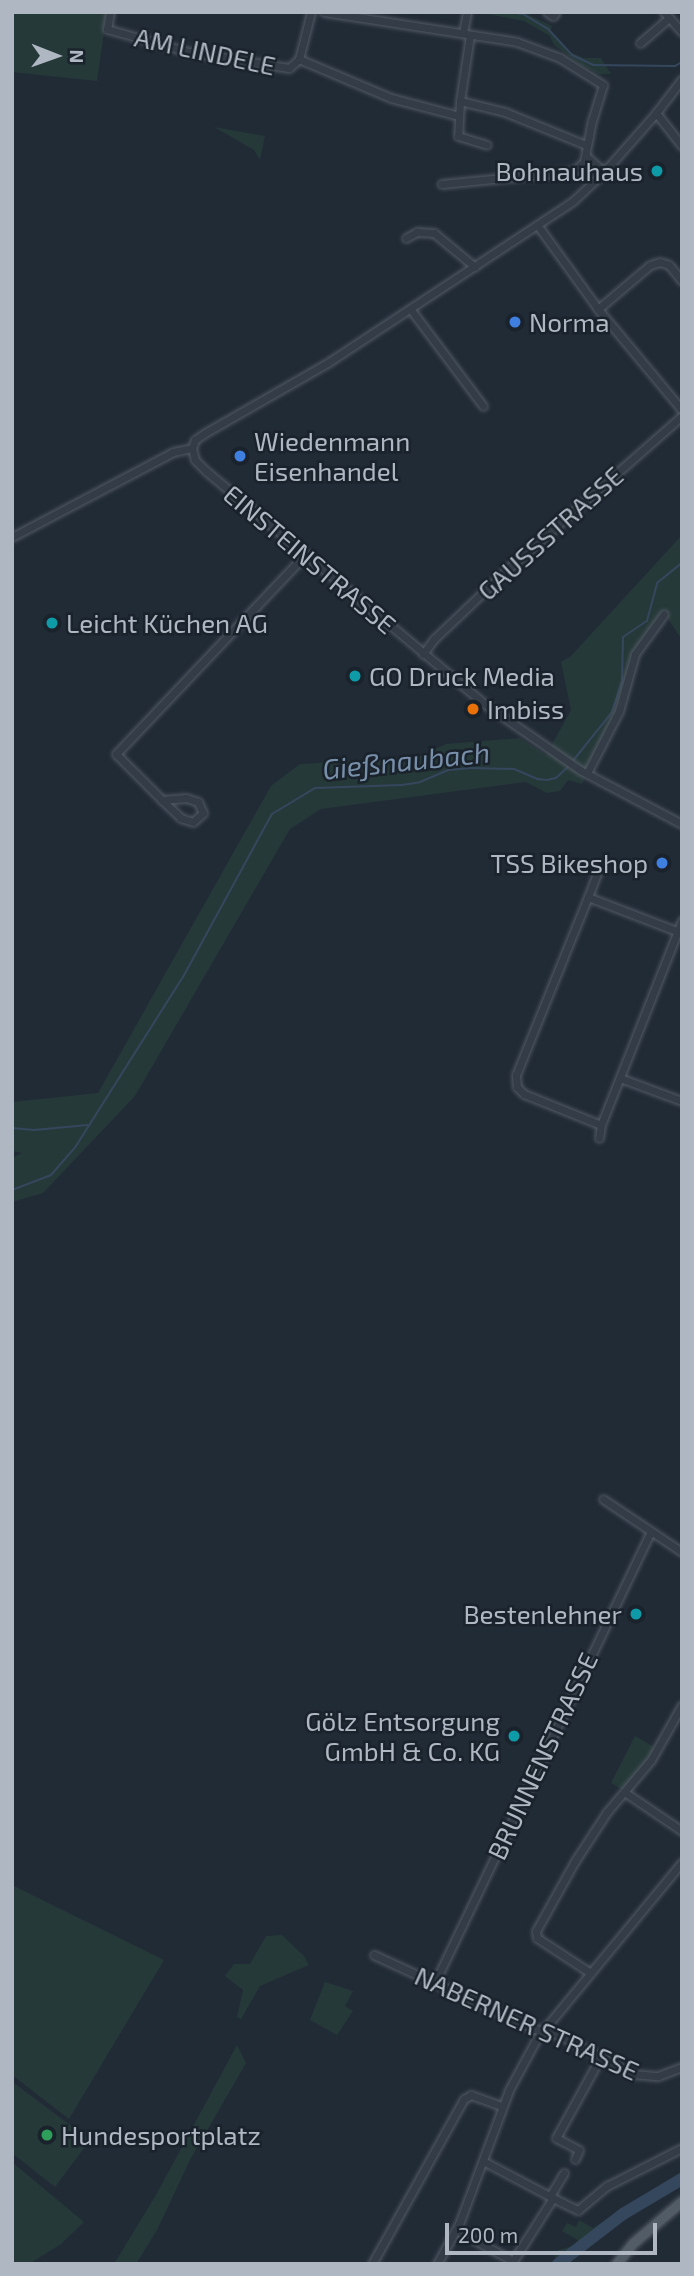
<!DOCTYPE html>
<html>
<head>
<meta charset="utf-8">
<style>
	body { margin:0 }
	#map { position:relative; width:694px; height:2276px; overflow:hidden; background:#212b36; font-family:"Exo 2",sans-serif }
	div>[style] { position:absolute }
	.green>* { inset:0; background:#263939 }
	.stream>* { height:2px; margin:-1px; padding:0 1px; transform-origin:1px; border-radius:1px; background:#35475d }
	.river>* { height:12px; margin:-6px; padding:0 6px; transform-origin:6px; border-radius:6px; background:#35475d }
	.roads { filter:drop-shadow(0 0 2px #525a64) drop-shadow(0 0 2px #525a64) }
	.minor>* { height:7px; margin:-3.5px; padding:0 3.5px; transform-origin:3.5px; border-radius:3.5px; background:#343c47 }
	.major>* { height:9px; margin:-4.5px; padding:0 4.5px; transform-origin:4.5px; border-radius:4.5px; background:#525c67 }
	.dots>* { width:19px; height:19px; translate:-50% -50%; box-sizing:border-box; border:4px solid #1a222b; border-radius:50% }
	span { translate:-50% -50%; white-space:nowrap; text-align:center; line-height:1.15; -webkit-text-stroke:5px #1a222b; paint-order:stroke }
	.street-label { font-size:26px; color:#afb7c3 }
	.poi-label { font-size:26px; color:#afb7c3 }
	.right { translate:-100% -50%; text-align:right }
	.left { translate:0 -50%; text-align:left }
	.water-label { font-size:28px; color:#788faa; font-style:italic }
	.frame { position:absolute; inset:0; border:14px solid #afb7c3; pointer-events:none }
	.north { position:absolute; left:21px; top:21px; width:70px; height:70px; -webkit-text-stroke:5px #1a222b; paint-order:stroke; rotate:91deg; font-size:19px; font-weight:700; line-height:28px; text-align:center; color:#afb7c3 }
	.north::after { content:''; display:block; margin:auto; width:24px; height:32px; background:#afb7c3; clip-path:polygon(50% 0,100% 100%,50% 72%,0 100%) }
	.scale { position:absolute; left:445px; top:2223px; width:212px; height:32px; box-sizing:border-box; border:4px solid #afb7c3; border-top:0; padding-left:9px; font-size:21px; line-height:24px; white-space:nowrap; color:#afb7c3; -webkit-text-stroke:5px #1a222b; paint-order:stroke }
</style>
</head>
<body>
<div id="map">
	<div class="green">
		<div style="clip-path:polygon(12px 12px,107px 12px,97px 81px,12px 72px)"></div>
		<div style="clip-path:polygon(477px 12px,527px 14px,552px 26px,551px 31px,570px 52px,584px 58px,601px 58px,611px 74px,599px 74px,581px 65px,554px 45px,550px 36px,524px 21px)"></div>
		<div style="clip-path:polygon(214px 127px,265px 136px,260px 160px,254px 150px)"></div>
		<div style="clip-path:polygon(682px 535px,682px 640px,665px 614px,635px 654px,626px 692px,582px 784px,568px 780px,560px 791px,547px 793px,526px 782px,321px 809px,290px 829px,135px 1096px,43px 1193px,12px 1202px,12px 1158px,22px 1153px,12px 1151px,12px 1102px,98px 1093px,271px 786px,300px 764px,418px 757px,446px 744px,520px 738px,546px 755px,571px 710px,561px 662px,571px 656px)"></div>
		<div style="clip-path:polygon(635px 1736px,656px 1748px,625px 1791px,611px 1783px)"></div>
		<div style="clip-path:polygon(12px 1885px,164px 1960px,69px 2119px,12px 2075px)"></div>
		<div style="clip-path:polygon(282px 1935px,304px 1956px,309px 1965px,260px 1986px,241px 2019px,237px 2017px,243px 1990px,225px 1976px,234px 1964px,250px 1964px,266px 1936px)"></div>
		<div style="clip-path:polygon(325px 1982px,353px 1991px,345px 2006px,353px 2011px,337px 2035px,310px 2020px)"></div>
		<div style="clip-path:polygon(237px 2045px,246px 2063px,190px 2160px,157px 2230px,136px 2264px,114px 2264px,156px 2195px)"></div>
		<div style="clip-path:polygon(14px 2083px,90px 2140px,55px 2187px,12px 2153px)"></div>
		<div style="clip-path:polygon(12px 2162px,84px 2222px,61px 2244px,29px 2264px,12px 2264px)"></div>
		<div style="clip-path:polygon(682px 2171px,682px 2177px,675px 2182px,622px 2213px,557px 2261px,553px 2252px,575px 2245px,578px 2240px,562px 2231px,567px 2223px,576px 2227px,579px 2220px,593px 2228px)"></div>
	</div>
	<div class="stream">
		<div style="left:510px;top:12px;width:13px;rotate:9deg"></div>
		<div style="left:523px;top:14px;width:29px;rotate:31deg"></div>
		<div style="left:548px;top:29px;width:35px;rotate:47deg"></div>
		<div style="left:572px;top:55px;width:23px;rotate:25deg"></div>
		<div style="left:593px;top:65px;width:82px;rotate:0.7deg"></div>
		<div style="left:675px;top:66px;width:8px;rotate:-30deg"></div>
		<div style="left:572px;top:762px;width:64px;rotate:-51.3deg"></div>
		<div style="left:612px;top:712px;width:33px;rotate:-72deg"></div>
		<div style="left:622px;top:681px;width:44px;rotate:-88.7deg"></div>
		<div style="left:623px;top:637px;width:29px;rotate:-34deg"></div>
		<div style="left:647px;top:621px;width:39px;rotate:-75deg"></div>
		<div style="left:657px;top:583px;width:32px;rotate:-39deg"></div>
		<div style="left:12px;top:1128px;width:22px;rotate:5deg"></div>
		<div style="left:34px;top:1130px;width:54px;rotate:-5.3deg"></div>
		<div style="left:12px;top:1190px;width:42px;rotate:-21deg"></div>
		<div style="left:51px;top:1175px;width:38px;rotate:-49deg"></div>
		<div style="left:76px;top:1146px;width:200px;rotate:-57.7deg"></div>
		<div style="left:183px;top:977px;width:186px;rotate:-61.4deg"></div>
		<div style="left:272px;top:814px;width:50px;rotate:-31.2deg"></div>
		<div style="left:315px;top:788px;width:87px;rotate:-2deg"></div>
		<div style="left:402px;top:785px;width:18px;rotate:-9deg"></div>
		<div style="left:420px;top:782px;width:30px;rotate:-23deg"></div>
		<div style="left:448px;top:770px;width:23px;rotate:-5deg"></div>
		<div style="left:471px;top:768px;width:43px;rotate:1.3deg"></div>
		<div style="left:514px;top:769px;width:25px;rotate:23deg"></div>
		<div style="left:537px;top:779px;width:10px;rotate:6deg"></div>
		<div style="left:547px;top:780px;width:9px;rotate:-13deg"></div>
		<div style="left:556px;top:778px;width:16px;rotate:-43deg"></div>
	</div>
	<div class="river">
		<div style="left:558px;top:2264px;width:82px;rotate:-37.6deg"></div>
		<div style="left:623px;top:2214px;width:69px;rotate:-30.7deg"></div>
	</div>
	<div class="roads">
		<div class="minor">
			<div style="left:110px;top:12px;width:17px;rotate:100deg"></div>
			<div style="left:107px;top:29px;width:85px;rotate:15.7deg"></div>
			<div style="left:189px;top:52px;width:101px;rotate:9.1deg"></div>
			<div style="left:289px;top:68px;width:13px;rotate:-42deg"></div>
			<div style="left:299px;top:59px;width:49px;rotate:-75.7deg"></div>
			<div style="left:324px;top:12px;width:195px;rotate:8.8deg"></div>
			<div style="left:517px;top:42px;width:46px;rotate:20.4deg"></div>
			<div style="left:560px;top:58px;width:51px;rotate:32.1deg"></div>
			<div style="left:603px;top:85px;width:37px;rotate:107deg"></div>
			<div style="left:592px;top:120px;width:43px;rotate:100.8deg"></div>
			<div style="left:584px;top:162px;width:13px;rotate:138deg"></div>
			<div style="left:574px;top:171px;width:133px;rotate:174.4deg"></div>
			<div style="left:547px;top:12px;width:7px;rotate:34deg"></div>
			<div style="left:553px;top:16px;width:5px;rotate:-53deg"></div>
			<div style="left:664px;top:12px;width:27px;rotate:48deg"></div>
			<div style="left:463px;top:33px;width:21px;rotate:-79deg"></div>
			<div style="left:470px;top:35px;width:67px;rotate:98.6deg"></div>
			<div style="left:460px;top:101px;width:35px;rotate:93deg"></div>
			<div style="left:458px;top:136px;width:30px;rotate:17deg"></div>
			<div style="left:640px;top:43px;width:38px;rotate:-41deg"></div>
			<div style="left:299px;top:59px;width:100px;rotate:23deg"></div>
			<div style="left:391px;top:98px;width:70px;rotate:14.8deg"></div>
			<div style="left:460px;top:101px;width:46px;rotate:13.7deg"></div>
			<div style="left:505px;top:112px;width:87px;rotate:22.2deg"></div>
			<div style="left:656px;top:113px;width:42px;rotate:51.8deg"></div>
			<div style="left:586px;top:156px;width:24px;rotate:42deg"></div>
			<div style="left:538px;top:226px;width:102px;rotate:54.1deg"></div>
			<div style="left:598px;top:309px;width:131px;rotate:50.3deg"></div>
			<div style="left:406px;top:238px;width:13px;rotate:-29deg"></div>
			<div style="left:417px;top:232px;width:17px;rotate:3deg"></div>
			<div style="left:434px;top:233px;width:53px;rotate:39.7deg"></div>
			<div style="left:598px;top:309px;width:68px;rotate:-40.2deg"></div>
			<div style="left:650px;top:265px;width:10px;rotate:-17deg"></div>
			<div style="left:660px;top:262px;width:9px;rotate:18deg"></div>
			<div style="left:669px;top:265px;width:21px;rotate:51deg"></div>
			<div style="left:411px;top:310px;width:120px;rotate:53.1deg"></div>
			<div style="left:192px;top:448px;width:12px;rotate:76deg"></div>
			<div style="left:195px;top:460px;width:16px;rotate:45deg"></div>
			<div style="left:206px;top:471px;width:363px;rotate:39.9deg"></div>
			<div style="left:485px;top:704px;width:116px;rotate:34.8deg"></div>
			<div style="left:580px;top:770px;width:115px;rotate:27.9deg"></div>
			<div style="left:192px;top:448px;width:9px;rotate:-69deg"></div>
			<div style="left:195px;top:440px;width:12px;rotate:-35deg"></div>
			<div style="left:205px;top:433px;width:143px;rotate:-29.8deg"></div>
			<div style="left:329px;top:362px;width:292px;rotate:-33.4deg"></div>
			<div style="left:573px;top:201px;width:42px;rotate:-43.1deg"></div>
			<div style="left:604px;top:172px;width:79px;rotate:-48.6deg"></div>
			<div style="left:656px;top:113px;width:43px;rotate:-52.6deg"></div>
			<div style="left:12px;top:537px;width:182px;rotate:-27.8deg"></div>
			<div style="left:173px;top:452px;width:19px;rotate:-12deg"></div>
			<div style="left:423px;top:654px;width:19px;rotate:-54deg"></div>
			<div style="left:434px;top:639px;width:106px;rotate:-43.5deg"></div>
			<div style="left:511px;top:566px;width:227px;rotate:-41.3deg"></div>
			<div style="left:587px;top:773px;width:70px;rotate:-62.7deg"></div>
			<div style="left:619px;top:711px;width:59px;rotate:-74.3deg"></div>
			<div style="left:635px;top:654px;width:49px;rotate:-54.1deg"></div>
			<div style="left:162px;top:800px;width:24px;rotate:-5deg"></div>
			<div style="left:186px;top:798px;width:13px;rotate:18deg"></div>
			<div style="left:198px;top:802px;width:12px;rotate:66deg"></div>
			<div style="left:203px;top:813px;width:13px;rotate:138deg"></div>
			<div style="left:193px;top:822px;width:13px;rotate:-162deg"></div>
			<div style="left:181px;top:818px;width:26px;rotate:-137deg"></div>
			<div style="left:162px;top:800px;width:65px;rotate:-135deg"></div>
			<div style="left:116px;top:754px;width:274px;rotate:-46.5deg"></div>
			<div style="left:588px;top:897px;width:28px;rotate:-69deg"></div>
			<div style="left:620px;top:1078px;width:66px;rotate:20.4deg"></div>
			<div style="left:601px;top:1125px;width:83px;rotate:-158.1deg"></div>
			<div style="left:524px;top:1094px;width:10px;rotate:-135deg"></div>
			<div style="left:517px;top:1087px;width:12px;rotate:-95deg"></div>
			<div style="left:516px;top:1075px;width:192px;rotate:-68deg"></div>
			<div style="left:588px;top:897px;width:101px;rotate:21deg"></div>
			<div style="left:599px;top:1138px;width:13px;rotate:-81deg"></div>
			<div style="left:601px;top:1125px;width:220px;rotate:-68.4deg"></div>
			<div style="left:603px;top:1499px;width:95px;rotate:33.9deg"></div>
			<div style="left:626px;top:1793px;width:68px;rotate:34.2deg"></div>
			<div style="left:374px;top:1955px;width:177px;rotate:24.7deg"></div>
			<div style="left:535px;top:2029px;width:25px;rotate:14deg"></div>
			<div style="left:559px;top:2035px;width:84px;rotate:27.8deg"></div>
			<div style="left:633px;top:2074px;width:25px;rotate:5deg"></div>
			<div style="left:658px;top:2076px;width:26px;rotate:-21deg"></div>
			<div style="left:589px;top:1972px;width:62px;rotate:-146.8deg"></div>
			<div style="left:537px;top:1938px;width:7px;rotate:-98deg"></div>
			<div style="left:536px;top:1931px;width:80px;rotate:-60.9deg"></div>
			<div style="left:575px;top:1861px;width:59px;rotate:-56.9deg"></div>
			<div style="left:607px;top:1812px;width:68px;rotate:-49.8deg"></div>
			<div style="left:651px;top:1760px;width:63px;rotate:-60.6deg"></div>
			<div style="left:435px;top:1982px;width:499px;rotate:-64.4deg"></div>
			<div style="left:575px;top:2159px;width:10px;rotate:-66deg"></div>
			<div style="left:579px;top:2150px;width:26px;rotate:-152deg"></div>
			<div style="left:556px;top:2138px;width:91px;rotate:-61.2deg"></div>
			<div style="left:483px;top:2161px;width:79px;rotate:27.9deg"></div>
			<div style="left:550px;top:2196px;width:27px;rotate:-59deg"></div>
			<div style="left:456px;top:2230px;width:65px;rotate:28.5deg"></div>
			<div style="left:513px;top:2261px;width:75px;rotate:-57.6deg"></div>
			<div style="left:553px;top:2198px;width:28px;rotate:26deg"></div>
			<div style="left:578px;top:2210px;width:38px;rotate:-40deg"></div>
			<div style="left:607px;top:2186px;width:84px;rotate:-26.9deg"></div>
			<div style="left:372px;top:2264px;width:189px;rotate:-60.9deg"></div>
			<div style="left:464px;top:2099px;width:8px;rotate:-30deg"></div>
			<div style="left:471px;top:2095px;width:33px;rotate:20deg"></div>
			<div style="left:437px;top:2264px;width:46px;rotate:-61.2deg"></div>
			<div style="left:459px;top:2224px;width:143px;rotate:-69.5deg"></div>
			<div style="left:509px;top:2090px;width:59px;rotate:-61.7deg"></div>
			<div style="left:537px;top:2038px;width:228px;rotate:-50.5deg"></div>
		</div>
		<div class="major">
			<div style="left:616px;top:2264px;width:27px;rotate:-51deg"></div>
			<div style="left:633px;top:2243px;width:65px;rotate:-40.6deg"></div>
		</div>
	</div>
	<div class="dots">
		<div style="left:657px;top:171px;background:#0f9aa8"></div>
		<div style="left:515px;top:322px;background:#3f7fe0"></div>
		<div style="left:240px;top:456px;background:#3f7fe0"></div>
		<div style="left:52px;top:623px;background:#0f9aa8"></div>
		<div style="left:355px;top:676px;background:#0f9aa8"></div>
		<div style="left:473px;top:709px;background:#e8710a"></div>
		<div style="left:662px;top:863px;background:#3f7fe0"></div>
		<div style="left:636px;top:1614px;background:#0f9aa8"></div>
		<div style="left:514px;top:1736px;background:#0f9aa8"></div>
		<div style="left:47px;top:2135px;background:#2e9e5b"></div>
	</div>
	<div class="street-label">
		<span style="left:205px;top:51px;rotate:12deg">AM LINDELE</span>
		<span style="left:550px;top:533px;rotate:-42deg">GAUSSSTRASSE</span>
		<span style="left:310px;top:559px;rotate:40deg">EINSTEINSTRASSE</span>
		<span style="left:542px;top:1756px;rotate:-65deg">BRUNNENSTRASSE</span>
		<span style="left:527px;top:2023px;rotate:24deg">NABERNER STRASSE</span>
	</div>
	<div class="poi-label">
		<span class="right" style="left:643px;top:171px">Bohnauhaus</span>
		<span class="left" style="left:529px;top:322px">Norma</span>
		<span class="left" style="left:254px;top:456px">Wiedenmann<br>Eisenhandel</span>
		<span class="left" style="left:66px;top:623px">Leicht Küchen AG</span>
		<span class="left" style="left:369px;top:676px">GO Druck Media</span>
		<span class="left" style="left:487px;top:709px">Imbiss</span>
		<span class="right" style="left:648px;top:863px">TSS Bikeshop</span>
		<span class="right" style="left:622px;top:1614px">Bestenlehner</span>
		<span class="right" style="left:500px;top:1736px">Gölz Entsorgung<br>GmbH &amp; Co. KG</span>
		<span class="left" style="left:61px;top:2135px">Hundesportplatz</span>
	</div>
	<div class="water-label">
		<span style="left:406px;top:760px;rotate:-6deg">Gießnaubach</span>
	</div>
	<div class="frame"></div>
	<div class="north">N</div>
	<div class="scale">200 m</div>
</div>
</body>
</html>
